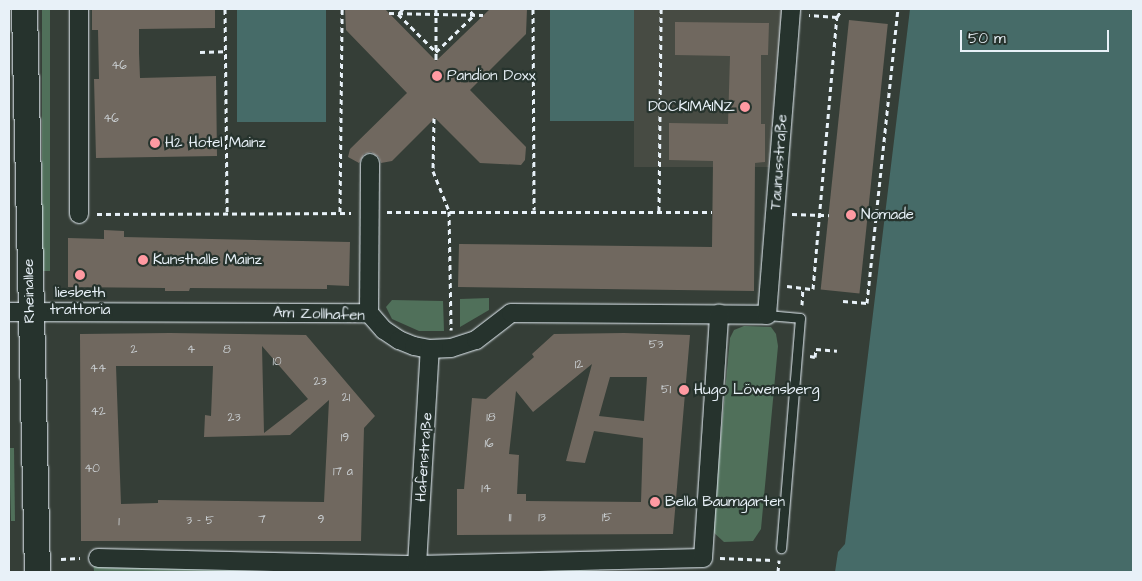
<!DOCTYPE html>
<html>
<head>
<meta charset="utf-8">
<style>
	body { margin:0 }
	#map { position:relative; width:1142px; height:581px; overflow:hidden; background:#353e37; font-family:"Architects Daughter",sans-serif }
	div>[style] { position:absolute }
	.built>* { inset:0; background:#474b43; transform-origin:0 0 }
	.green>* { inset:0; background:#50705a; transform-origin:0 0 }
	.water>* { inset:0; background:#466b68; transform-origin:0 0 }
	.building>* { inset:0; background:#70685f; transform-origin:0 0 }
	.path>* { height:3px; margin-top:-1.5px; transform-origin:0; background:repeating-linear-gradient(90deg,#e8f1f8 0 5px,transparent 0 9px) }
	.roads { filter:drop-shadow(0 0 1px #e8f1f8) drop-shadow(0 0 1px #e8f1f8) }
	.lane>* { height:9px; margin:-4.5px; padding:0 4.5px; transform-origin:4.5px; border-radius:4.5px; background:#26332d }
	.street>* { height:18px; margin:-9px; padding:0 9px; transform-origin:9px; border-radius:9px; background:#26332d }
	.secondary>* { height:25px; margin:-12.5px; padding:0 12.5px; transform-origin:12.5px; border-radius:12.5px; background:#26332d }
	.dots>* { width:14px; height:14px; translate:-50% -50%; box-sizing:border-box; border:2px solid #26332d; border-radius:50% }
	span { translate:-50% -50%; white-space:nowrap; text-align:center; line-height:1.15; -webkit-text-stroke:4.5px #26332d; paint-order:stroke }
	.number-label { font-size:12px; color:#cacfd2 }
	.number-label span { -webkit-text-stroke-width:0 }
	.poi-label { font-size:15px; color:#e8f1f8 }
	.left { translate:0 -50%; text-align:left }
	.right { translate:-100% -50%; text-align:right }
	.street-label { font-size:15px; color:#e8f1f8 }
	.frame { position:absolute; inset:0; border:10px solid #e8f1f8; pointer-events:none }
	.scale { position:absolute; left:960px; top:30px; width:149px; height:22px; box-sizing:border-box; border:2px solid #e8f1f8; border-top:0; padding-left:6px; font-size:15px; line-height:18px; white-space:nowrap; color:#e8f1f8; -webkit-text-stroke:4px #26332d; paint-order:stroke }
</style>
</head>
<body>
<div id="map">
	<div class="built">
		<div style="left:634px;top:9px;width:152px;height:158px"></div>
	</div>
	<div class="green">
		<div style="left:42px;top:9px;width:8px;height:262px"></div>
		<div style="clip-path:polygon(489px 298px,489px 310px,460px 327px,460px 299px)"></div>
		<div style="clip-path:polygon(392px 300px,443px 301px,444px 331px,419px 331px,392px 319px,386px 307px)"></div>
		<div style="clip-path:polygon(744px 326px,771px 327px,776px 334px,778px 346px,761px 529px,753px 541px,724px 542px,712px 531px,730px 338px,734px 330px)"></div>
		<div style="clip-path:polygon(9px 448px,14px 448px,15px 521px,11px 521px)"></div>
		<div style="clip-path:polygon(93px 558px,646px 572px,94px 572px)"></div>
	</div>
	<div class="water">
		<div style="left:237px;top:9px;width:89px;height:113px"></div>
		<div style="left:550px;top:9px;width:84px;height:112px"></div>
		<div style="clip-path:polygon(910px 9px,1133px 9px,1133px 572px,835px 572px,838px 552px,845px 544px)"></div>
	</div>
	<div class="building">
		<div style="clip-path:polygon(92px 9px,215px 9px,215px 28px,139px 29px,139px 53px,140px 78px,216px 76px,217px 156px,96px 158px,94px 79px,99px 79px,98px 30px,92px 30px)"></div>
		<div style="clip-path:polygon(345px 9px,385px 9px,436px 61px,490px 9px,527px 9px,526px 34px,470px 90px,526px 147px,525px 160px,521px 165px,480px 163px,435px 118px,392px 161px,381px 163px,379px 157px,371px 152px,364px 154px,359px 163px,348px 157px,350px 149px,407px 93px,346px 30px)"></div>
		<div style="left:849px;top:20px;width:39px;height:271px;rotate:6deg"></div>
		<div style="clip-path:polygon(675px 22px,769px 23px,768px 55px,761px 55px,761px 124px,765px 124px,765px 162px,755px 163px,754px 291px,458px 287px,459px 244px,712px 247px,713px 161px,669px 160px,669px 123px,728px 124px,730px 56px,675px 55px)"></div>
		<div style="clip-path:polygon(104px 230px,124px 231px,124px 237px,350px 242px,349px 286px,327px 285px,327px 289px,190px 288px,189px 291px,165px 291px,165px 288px,68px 287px,68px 238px,104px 239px)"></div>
		<div style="clip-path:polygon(evenodd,170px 333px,306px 335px,375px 416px,364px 428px,361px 541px,81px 541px,80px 334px,170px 333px,262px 346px,308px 399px,264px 433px,262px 346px,170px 333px,116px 366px,213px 366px,211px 416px,205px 415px,204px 437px,290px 435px,329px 400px,324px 502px,158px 500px,158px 503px,121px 504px,116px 366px)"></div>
		<div style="clip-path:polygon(evenodd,624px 333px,690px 335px,673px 534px,457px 535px,457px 489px,464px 489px,472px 398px,486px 399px,534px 357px,532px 354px,554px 334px,624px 333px,592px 364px,566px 461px,585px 463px,594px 431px,643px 438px,641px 502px,526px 501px,526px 494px,517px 494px,519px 455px,509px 454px,516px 391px,533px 412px,592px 364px,624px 333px,610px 377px,647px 377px,644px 421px,599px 416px,610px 377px)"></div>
	</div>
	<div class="path">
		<div style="left:225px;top:9px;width:204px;rotate:89.4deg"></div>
		<div style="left:403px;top:9px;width:7px;rotate:135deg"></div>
		<div style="left:398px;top:14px;width:54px;rotate:45deg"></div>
		<div style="left:436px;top:9px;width:52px;rotate:90deg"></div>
		<div style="left:533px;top:9px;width:201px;rotate:89.7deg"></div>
		<div style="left:389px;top:13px;width:94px;rotate:1.2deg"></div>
		<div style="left:837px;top:17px;width:9px;rotate:-58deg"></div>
		<div style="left:200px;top:52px;width:25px;rotate:-2deg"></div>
		<div style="left:436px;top:52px;width:53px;rotate:-44.2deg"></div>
		<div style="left:474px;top:15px;width:8px;rotate:-135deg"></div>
		<div style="left:434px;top:118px;width:53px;rotate:91.1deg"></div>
		<div style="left:433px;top:171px;width:43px;rotate:68.2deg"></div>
		<div style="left:449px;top:211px;width:119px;rotate:89deg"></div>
		<div style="left:659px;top:211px;width:202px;rotate:-89.4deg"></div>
		<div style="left:340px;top:212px;width:203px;rotate:-89.4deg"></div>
		<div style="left:387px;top:212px;width:325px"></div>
		<div style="left:97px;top:214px;width:254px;rotate:-0.2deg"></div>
		<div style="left:792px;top:214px;width:37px;rotate:2deg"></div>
		<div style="left:866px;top:216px;width:11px;rotate:5deg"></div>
		<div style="left:787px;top:286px;width:26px;rotate:7deg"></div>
		<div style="left:813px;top:289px;width:273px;rotate:-85deg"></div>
		<div style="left:837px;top:17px;width:28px;rotate:-176deg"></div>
		<div style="left:843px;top:301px;width:24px;rotate:5deg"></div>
		<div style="left:867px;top:303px;width:296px;rotate:-84deg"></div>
		<div style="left:802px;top:305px;width:17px;rotate:-87deg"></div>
		<div style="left:810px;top:356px;width:5px;rotate:11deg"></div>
		<div style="left:815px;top:357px;width:8px;rotate:-83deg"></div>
		<div style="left:816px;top:349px;width:21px;rotate:5deg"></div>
		<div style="left:720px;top:558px;width:53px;rotate:2.2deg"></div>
		<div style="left:61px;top:559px;width:19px;rotate:-3deg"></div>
		<div style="left:778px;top:572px;width:12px;rotate:-85deg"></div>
	</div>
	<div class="roads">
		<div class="lane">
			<div style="left:767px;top:315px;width:33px;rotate:5deg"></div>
			<div style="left:800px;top:318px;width:231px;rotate:94.7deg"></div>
		</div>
		<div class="street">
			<div style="left:79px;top:9px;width:205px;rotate:90deg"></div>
			<div style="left:9px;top:312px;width:360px;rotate:0.2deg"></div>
			<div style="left:369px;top:313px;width:23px;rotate:49deg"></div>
			<div style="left:384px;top:330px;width:18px;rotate:34deg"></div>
			<div style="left:399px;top:340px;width:16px;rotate:22deg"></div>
			<div style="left:414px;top:346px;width:16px;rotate:11deg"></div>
			<div style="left:430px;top:349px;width:21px;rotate:-3deg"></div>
			<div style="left:451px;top:348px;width:26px;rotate:-18deg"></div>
			<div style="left:476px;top:340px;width:44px;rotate:-37.6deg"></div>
			<div style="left:511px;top:313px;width:256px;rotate:0.4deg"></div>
			<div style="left:767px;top:315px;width:307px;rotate:-85.5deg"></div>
			<div style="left:369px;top:313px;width:150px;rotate:-89.6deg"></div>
			<div style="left:98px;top:558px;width:319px;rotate:1.3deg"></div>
			<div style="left:417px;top:565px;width:286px;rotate:-1.4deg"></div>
			<div style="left:703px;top:558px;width:245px;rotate:-86.2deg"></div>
			<div style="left:417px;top:565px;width:216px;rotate:-86.6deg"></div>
		</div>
		<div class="secondary">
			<div style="left:24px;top:9px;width:563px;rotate:88.68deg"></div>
		</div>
	</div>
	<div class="dots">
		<div style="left:437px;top:76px;background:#ff9aa2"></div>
		<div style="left:745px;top:107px;background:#ff9aa2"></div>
		<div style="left:155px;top:143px;background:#ff9aa2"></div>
		<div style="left:851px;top:215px;background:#ff9aa2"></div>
		<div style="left:143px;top:260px;background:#ff9aa2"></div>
		<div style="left:80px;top:275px;background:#ff9aa2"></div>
		<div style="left:684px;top:390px;background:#ff9aa2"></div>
		<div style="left:655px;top:502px;background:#ff9aa2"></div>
	</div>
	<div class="number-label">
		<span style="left:119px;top:66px">46</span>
		<span style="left:111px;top:119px">46</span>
		<span style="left:656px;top:345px">53</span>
		<span style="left:134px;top:350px">2</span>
		<span style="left:191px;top:350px">4</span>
		<span style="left:227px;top:350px">8</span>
		<span style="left:277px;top:362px">10</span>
		<span style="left:579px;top:365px">12</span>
		<span style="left:98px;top:369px">44</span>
		<span style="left:320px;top:382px">23</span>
		<span style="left:666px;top:390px">51</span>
		<span style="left:346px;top:398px">21</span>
		<span style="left:98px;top:412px">42</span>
		<span style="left:234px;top:418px">23</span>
		<span style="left:491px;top:418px">18</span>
		<span style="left:345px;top:438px">19</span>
		<span style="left:489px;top:444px">16</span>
		<span style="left:92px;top:469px">40</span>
		<span style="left:343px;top:472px">17 a</span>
		<span style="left:486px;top:489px">14</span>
		<span style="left:510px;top:518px">11</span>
		<span style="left:542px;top:518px">13</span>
		<span style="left:607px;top:518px">15</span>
		<span style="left:262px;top:520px">7</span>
		<span style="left:321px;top:520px">9</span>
		<span style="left:200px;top:521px">3 - 5</span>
		<span style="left:119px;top:522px">1</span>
	</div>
	<div class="poi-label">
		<span class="left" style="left:447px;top:76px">Pandion Doxx</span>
		<span class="right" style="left:735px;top:107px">DOCK1MAINZ</span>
		<span class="left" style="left:165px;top:143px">H2 Hotel Mainz</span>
		<span class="left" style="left:861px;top:215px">Nomade</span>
		<span class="left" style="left:153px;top:260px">Kunsthalle Mainz</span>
		<span style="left:80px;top:301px">liesbeth<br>trattoria</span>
		<span class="left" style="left:694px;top:390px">Hugo Löwensberg</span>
		<span class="left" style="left:665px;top:502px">Bella Baumgarten</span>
	</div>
	<div class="street-label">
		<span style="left:779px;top:162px;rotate:-86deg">Taunusstraße</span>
		<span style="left:29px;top:291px;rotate:-91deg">Rheinallee</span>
		<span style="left:319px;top:314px;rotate:2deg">Am Zollhafen</span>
		<span style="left:424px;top:457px;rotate:-86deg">Hafenstraße</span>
	</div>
	<div class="frame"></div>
	<div class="scale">50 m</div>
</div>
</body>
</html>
